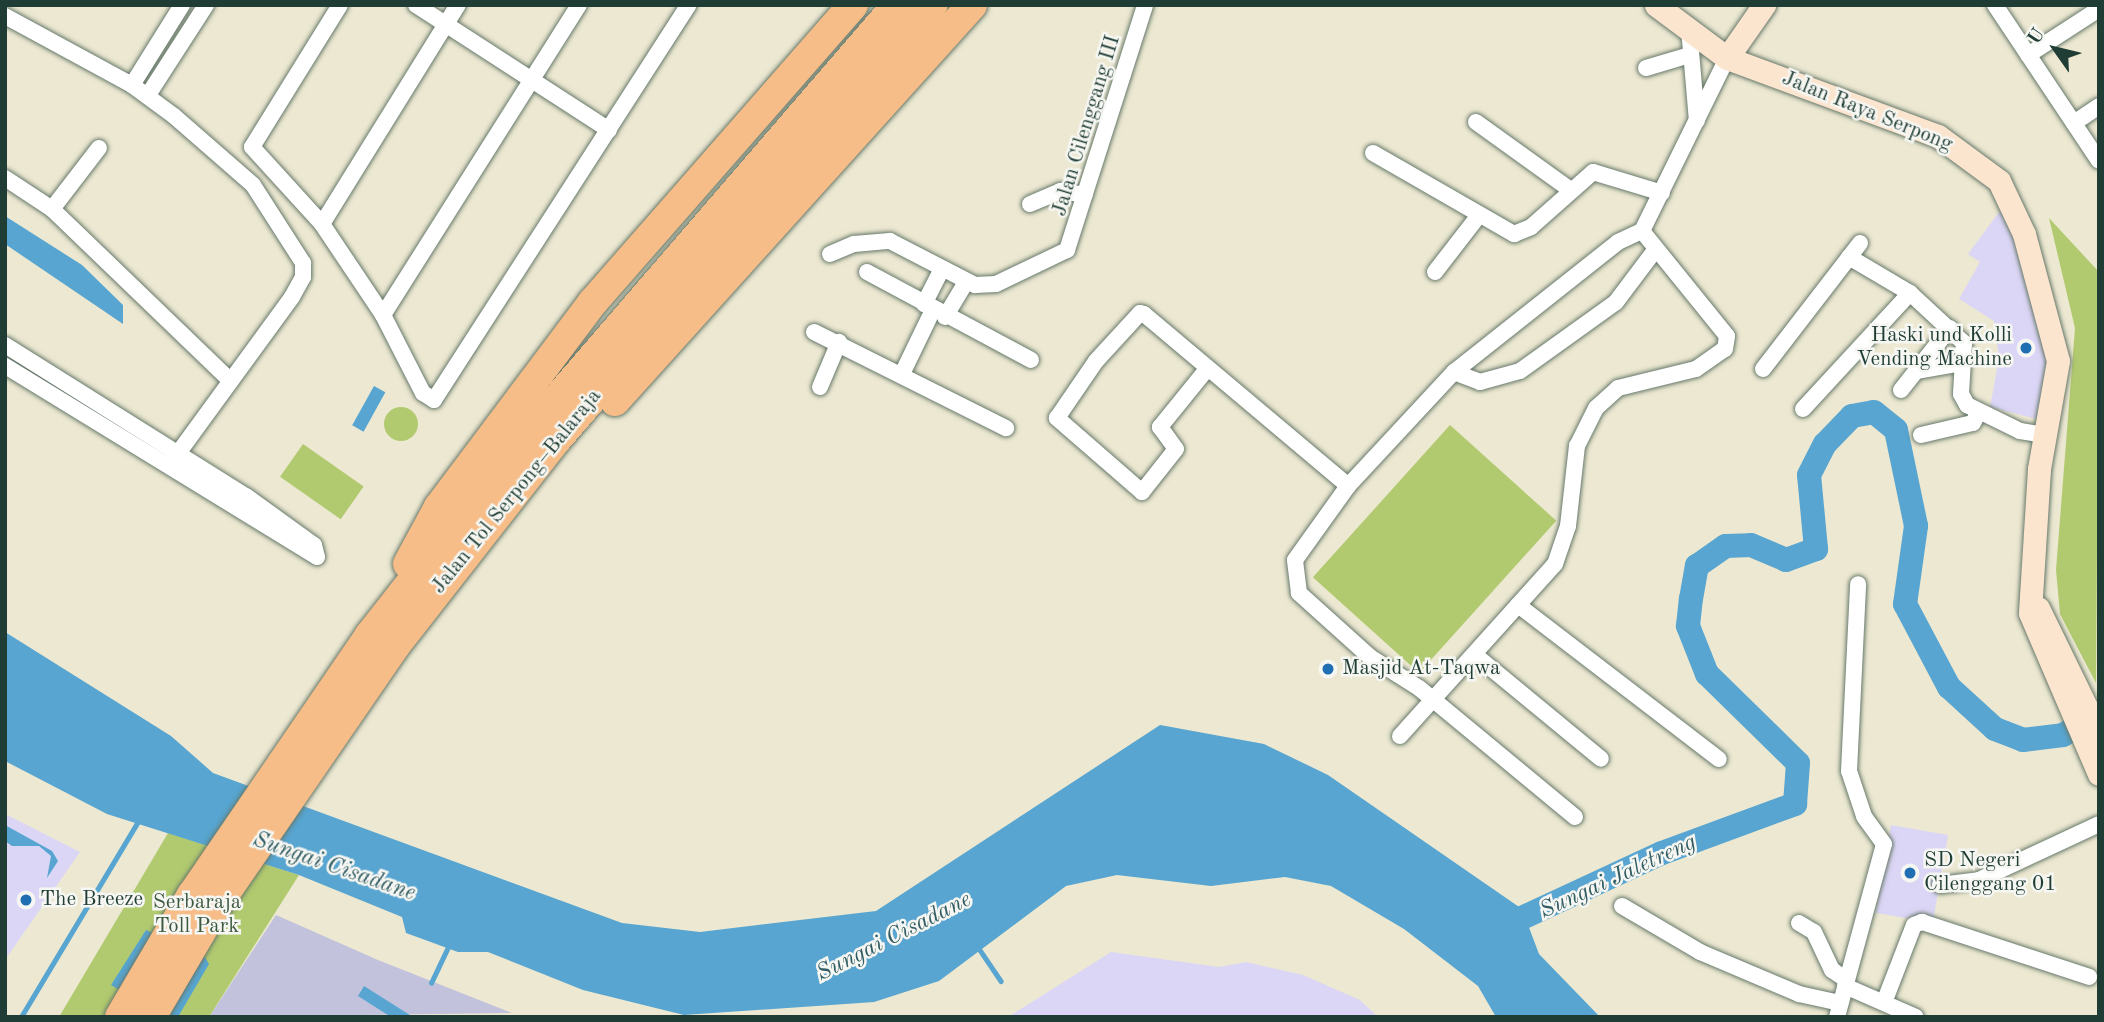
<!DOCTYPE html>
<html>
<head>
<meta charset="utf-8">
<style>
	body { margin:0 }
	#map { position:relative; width:2104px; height:1022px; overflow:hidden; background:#ece8d1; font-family:"Old Standard TT",serif }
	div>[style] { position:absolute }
	.built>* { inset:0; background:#dcd6f6; transform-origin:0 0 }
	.industrial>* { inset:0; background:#c2c2dc }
	.green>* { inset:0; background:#b1ca6f; transform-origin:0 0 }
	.round { border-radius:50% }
	.water>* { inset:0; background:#57a5d0; transform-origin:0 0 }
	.stream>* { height:4.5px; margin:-2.25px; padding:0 2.25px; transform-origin:2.25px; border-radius:2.25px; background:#57a5d0 }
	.river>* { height:24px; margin:-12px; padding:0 12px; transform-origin:12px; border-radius:12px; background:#57a5d0 }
	.roads { filter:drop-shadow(0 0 2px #67796b) drop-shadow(0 0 2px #67796b) }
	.street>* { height:16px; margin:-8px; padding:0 8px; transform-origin:8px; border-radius:8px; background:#fff }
	.secondary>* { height:23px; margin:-11.5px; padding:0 11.5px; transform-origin:11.5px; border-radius:11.5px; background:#fce5cf }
	.highway>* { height:30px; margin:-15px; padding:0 15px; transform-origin:15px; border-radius:15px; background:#f7bd88 }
	.dots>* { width:19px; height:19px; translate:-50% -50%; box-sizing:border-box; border:4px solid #f6f6f2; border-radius:50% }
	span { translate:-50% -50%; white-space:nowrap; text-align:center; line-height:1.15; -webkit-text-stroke:5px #f6f6f2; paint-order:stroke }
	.street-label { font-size:21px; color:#1f3d34 }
	.poi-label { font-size:21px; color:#1f3d34 }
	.right { translate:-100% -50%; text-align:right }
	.left { translate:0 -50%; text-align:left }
	.park-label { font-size:21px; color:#3c5940 }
	.water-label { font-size:23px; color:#305c63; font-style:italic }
	.frame { position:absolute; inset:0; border:7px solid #1f3d34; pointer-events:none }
	.north { position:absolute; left:2020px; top:14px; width:70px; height:70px; -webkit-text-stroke:5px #f6f6f2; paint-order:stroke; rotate:304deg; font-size:19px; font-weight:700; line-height:28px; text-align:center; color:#1f3d34 }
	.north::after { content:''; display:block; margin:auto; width:24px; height:32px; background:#1f3d34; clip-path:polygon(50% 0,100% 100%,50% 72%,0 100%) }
</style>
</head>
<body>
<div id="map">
	<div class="built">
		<div style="clip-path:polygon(2002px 208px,2014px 227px,2049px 368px,2037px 419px,1990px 407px,1999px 358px,1994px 321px,1959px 299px,1980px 262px,1968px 254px)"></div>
		<div style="clip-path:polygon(5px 814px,80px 852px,5px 960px)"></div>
		<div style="left:1891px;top:825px;width:58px;height:89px;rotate:10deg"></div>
		<div style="clip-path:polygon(1111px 952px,1219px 967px,1246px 962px,1303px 975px,1360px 1000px,1378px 1017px,1008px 1017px)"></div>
	</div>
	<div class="industrial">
		<div style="clip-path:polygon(276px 915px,378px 960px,512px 1013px,209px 1017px)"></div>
	</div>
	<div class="green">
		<div style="clip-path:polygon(2049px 218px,2099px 272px,2096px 683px,2060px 614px,2056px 570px,2075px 328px)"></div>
		<div class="round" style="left:384px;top:407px;width:34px;height:34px"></div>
		<div style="left:1450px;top:425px;width:143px;height:205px;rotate:42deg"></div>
		<div style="left:303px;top:444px;width:74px;height:40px;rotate:35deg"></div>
		<div style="clip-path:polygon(168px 833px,299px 875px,209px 1017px,59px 1017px)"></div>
	</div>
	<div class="water">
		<div style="clip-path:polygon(5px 216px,82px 265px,123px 305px,123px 324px,5px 244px)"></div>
		<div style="left:374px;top:386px;width:13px;height:45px;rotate:29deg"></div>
		<div style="clip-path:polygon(5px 632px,171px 736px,213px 773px,622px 923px,700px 932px,876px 911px,1160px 725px,1264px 744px,1328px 775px,1522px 909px,1539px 954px,1600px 1017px,1496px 1017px,1478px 986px,1404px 929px,1331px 886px,1285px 877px,1211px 886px,1117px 875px,1066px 886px,939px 981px,874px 1002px,684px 1015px,583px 990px,488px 952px,458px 952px,406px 933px,402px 917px,299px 875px,107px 814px,5px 761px)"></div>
		<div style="clip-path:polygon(5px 825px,52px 851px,58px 861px,47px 878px,51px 856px,39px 846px,12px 846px,5px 841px)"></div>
		<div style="clip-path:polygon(146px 930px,203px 954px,209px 964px,178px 1017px,165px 1017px,111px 985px)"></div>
		<div style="clip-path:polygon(364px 986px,413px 1017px,391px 1017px,358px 996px)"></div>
	</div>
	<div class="stream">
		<div style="left:978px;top:947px;width:41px;rotate:55.9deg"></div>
		<div style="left:431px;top:983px;width:44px;rotate:-64.6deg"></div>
		<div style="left:21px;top:1017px;width:230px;rotate:-59.1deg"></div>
	</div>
	<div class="river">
		<div style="left:1496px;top:930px;width:183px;rotate:-24.9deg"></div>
		<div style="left:1662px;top:853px;width:142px;rotate:-20.2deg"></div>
		<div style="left:1795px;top:804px;width:41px;rotate:-85.8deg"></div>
		<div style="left:1798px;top:763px;width:127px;rotate:-135.6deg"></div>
		<div style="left:1707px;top:674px;width:52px;rotate:-111.6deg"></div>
		<div style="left:1688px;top:626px;width:27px;rotate:-84deg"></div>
		<div style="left:1691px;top:599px;width:34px;rotate:-80deg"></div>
		<div style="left:1697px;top:566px;width:35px;rotate:-35deg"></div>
		<div style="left:1726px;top:546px;width:25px;rotate:-2deg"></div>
		<div style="left:1751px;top:545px;width:38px;rotate:23deg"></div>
		<div style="left:1786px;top:560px;width:32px;rotate:-20deg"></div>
		<div style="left:1816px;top:549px;width:74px;rotate:-95.4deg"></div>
		<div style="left:1809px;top:475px;width:35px;rotate:-63deg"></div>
		<div style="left:1825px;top:444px;width:39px;rotate:-46deg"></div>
		<div style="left:1852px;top:416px;width:22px;rotate:-10deg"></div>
		<div style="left:1874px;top:412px;width:28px;rotate:39deg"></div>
		<div style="left:1896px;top:430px;width:98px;rotate:78.2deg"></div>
		<div style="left:1916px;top:526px;width:79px;rotate:98deg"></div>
		<div style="left:1905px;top:604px;width:94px;rotate:62.1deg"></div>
		<div style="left:1949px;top:687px;width:62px;rotate:42.4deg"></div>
		<div style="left:1995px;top:729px;width:30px;rotate:21deg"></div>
		<div style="left:2023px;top:740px;width:40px;rotate:-7.1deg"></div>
		<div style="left:2063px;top:735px;width:37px;rotate:-31deg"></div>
	</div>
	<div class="roads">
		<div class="street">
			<div style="left:340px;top:5px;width:167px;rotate:121.8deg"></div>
			<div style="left:252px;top:147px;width:104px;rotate:47.7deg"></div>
			<div style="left:322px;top:224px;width:110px;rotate:56.2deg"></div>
			<div style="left:383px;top:315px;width:88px;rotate:62.9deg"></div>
			<div style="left:423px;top:393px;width:13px;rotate:32deg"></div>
			<div style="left:434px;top:400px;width:470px;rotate:-57.2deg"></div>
			<div style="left:416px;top:5px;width:230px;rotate:32.9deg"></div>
			<div style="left:1995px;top:5px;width:187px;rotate:56.3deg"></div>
			<div style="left:5px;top:16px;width:145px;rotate:28.5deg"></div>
			<div style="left:132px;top:85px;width:52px;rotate:36.4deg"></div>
			<div style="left:174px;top:116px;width:105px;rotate:41.1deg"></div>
			<div style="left:253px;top:185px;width:93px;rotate:57.3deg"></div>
			<div style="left:303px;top:263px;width:14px;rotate:90deg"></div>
			<div style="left:303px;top:277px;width:23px;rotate:119deg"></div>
			<div style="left:292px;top:297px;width:202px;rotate:126.1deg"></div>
			<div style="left:1689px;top:28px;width:93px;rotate:85.1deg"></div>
			<div style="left:2028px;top:55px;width:85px;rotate:-32.9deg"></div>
			<div style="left:1646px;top:68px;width:46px;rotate:-16.5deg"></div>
			<div style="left:132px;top:85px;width:94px;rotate:-58deg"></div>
			<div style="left:148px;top:95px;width:107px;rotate:-57.2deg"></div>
			<div style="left:1476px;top:122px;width:113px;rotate:35.7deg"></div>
			<div style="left:2074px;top:123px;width:30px;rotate:-34deg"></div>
			<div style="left:1373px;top:153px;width:163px;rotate:29.9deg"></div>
			<div style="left:1514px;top:234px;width:18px;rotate:-22deg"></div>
			<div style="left:1531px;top:227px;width:83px;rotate:-41.6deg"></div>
			<div style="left:1593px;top:172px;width:72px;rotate:16.9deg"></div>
			<div style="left:5px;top:178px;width:56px;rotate:33.4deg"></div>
			<div style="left:52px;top:209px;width:248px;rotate:43.9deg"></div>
			<div style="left:1030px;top:204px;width:33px;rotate:-23deg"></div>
			<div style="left:1060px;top:191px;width:25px;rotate:9deg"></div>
			<div style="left:52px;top:209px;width:77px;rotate:-52.4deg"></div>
			<div style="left:322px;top:224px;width:258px;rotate:-58.2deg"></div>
			<div style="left:830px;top:254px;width:26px;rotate:-23deg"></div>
			<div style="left:854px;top:244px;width:36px;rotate:-5deg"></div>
			<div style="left:890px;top:241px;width:96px;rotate:27.4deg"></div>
			<div style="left:975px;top:285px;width:21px;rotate:-3deg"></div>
			<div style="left:996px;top:284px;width:79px;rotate:-25.6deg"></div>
			<div style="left:1067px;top:250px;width:257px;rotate:-72.3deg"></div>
			<div style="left:1849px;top:257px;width:71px;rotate:30.5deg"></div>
			<div style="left:867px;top:272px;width:186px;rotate:28.2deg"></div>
			<div style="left:1435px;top:272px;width:72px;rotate:-52.3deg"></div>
			<div style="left:924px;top:304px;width:37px;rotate:-63deg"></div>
			<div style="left:383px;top:315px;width:367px;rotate:-57.7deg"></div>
			<div style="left:945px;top:317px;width:39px;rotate:-59deg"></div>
			<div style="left:814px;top:332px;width:215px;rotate:26.6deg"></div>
			<div style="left:5px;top:345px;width:284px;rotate:32.1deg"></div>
			<div style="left:246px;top:496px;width:84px;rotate:35.8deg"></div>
			<div style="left:314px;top:545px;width:12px;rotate:76deg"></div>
			<div style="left:317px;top:557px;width:366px;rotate:-148.5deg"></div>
			<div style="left:1207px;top:369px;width:75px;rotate:129deg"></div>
			<div style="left:1160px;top:427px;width:27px;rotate:54deg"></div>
			<div style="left:1176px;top:449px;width:55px;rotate:128.3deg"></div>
			<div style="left:1142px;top:492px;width:113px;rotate:-139deg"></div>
			<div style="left:1057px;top:418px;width:69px;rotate:-55.6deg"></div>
			<div style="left:1096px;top:361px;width:65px;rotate:-47.5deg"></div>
			<div style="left:1140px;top:313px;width:4px;rotate:14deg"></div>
			<div style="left:1144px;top:314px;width:267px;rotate:40.1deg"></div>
			<div style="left:1763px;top:369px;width:159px;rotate:-52.4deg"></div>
			<div style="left:1916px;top:371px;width:48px;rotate:-9.7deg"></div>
			<div style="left:1454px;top:372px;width:28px;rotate:21deg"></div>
			<div style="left:1480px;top:382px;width:41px;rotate:-15.4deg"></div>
			<div style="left:1520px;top:371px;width:118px;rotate:-35.7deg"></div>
			<div style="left:1616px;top:302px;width:66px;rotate:-53deg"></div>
			<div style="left:902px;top:374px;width:71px;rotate:-64.2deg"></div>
			<div style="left:820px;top:387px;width:49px;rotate:-67.1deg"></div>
			<div style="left:1901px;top:390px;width:79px;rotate:-51.7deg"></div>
			<div style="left:1803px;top:409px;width:158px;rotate:-47.3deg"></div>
			<div style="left:1910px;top:293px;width:74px;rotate:42.8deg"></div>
			<div style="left:1964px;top:343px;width:51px;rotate:93.4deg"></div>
			<div style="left:1961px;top:394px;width:13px;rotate:61deg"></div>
			<div style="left:1967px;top:405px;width:59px;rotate:26.1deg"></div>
			<div style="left:2020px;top:431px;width:26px;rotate:9deg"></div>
			<div style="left:1921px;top:435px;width:53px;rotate:-13deg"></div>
			<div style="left:1973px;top:423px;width:13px;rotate:-63deg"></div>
			<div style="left:1518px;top:605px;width:253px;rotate:37.5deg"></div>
			<div style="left:1475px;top:655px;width:163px;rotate:39.5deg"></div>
			<div style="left:1400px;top:736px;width:232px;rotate:-48deg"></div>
			<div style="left:1555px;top:564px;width:40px;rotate:-71.1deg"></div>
			<div style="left:1568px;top:526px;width:81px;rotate:-83.6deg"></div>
			<div style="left:1577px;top:446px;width:42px;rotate:-63.4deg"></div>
			<div style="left:1596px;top:408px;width:30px;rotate:-42deg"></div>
			<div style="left:1618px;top:388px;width:80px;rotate:-13.7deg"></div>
			<div style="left:1696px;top:369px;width:35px;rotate:-35deg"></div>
			<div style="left:1725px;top:349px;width:13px;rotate:-81deg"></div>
			<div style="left:1727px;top:336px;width:135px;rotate:-129deg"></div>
			<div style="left:1575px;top:817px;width:202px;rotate:-140.4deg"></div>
			<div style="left:1419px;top:688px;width:58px;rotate:-147.7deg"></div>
			<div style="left:1370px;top:657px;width:96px;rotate:-138deg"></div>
			<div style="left:1299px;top:593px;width:33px;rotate:-97deg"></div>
			<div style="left:1295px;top:560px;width:91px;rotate:-54.4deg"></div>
			<div style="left:1348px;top:486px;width:156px;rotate:-47.1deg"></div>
			<div style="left:1454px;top:372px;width:209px;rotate:-38.4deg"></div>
			<div style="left:1618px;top:242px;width:26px;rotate:-25deg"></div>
			<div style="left:1642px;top:231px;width:193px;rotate:-63.8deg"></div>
			<div style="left:1940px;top:885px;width:39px;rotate:-7deg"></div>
			<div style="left:1979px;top:880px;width:132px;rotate:-25deg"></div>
			<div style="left:1622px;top:906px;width:91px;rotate:30.5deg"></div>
			<div style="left:1700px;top:952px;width:108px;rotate:23deg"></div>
			<div style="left:1799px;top:994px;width:42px;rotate:12.4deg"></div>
			<div style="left:1799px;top:923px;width:17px;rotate:31deg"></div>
			<div style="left:1814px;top:932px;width:42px;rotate:64.7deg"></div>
			<div style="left:1832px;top:970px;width:18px;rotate:34deg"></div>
			<div style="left:1845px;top:986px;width:77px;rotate:23.6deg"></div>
			<div style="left:1885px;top:1000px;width:80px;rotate:-68.9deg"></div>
			<div style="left:1914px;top:925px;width:9px;rotate:-21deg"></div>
			<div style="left:1922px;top:922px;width:176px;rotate:18.2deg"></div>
			<div style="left:1837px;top:1017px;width:179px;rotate:-74.8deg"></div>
			<div style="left:1884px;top:844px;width:34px;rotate:-126deg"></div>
			<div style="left:1864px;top:816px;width:47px;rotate:-108.4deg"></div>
			<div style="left:1849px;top:771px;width:187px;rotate:-87.2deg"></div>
		</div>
		<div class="secondary">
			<div style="left:1656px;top:5px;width:89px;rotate:36.7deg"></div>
			<div style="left:1727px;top:58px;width:225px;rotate:20.3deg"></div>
			<div style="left:1938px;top:136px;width:76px;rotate:36.4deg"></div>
			<div style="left:1999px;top:181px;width:59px;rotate:64.7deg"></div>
			<div style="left:2024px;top:234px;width:131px;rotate:75deg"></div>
			<div style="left:2058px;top:361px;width:110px;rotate:100deg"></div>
			<div style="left:2039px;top:469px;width:144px;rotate:93.6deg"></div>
			<div style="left:2030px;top:613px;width:175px;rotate:66.8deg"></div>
			<div style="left:1727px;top:58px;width:65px;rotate:-55.1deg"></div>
			<div style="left:2038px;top:608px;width:139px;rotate:64deg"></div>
		</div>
		<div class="highway">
			<div style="left:615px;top:401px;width:533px;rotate:-47.96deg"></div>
			<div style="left:408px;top:564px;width:65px;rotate:-61.5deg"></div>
			<div style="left:439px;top:507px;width:256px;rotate:-53.1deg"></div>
			<div style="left:593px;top:302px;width:395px;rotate:-48.8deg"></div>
			<div style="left:120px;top:1017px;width:142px;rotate:-59.5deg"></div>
			<div style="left:192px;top:895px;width:315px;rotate:-55.6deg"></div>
			<div style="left:370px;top:635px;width:271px;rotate:-51.9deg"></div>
			<div style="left:537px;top:422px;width:551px;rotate:-49.2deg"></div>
			<div style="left:151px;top:1017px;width:126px;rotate:-59.6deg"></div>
			<div style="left:215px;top:908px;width:318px;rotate:-55.5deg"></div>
			<div style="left:395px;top:646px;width:263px;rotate:-52deg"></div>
			<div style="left:557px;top:439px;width:574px;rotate:-49.1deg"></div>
		</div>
	</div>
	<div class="dots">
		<div style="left:2026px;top:348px;background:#1f6fb2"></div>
		<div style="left:1328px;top:669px;background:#1f6fb2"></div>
		<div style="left:1910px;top:873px;background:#1f6fb2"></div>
		<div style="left:26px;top:900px;background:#1f6fb2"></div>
	</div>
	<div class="street-label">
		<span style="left:1867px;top:112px;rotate:22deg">Jalan Raya Serpong</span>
		<span style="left:1087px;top:126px;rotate:-73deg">Jalan Cilenggang III</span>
		<span style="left:517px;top:492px;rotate:-51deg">Jalan Tol Serpong–Balaraja</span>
	</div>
	<div class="poi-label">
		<span class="right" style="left:2012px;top:348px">Haski und Kolli<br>Vending Machine</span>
		<span class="left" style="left:1342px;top:669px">Masjid At-Taqwa</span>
		<span class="left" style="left:1924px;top:873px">SD Negeri<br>Cilenggang 01</span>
		<span class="left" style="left:40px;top:900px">The Breeze</span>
	</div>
	<div class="park-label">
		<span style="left:197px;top:915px">Serbaraja<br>Toll Park</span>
	</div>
	<div class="water-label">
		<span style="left:334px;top:867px;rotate:19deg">Sungai Cisadane</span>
		<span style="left:1618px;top:877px;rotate:-25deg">Sungai Jaletreng</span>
		<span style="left:894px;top:937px;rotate:-27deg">Sungai Cisadane</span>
	</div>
	<div class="frame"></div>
	<div class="north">U</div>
</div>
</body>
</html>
